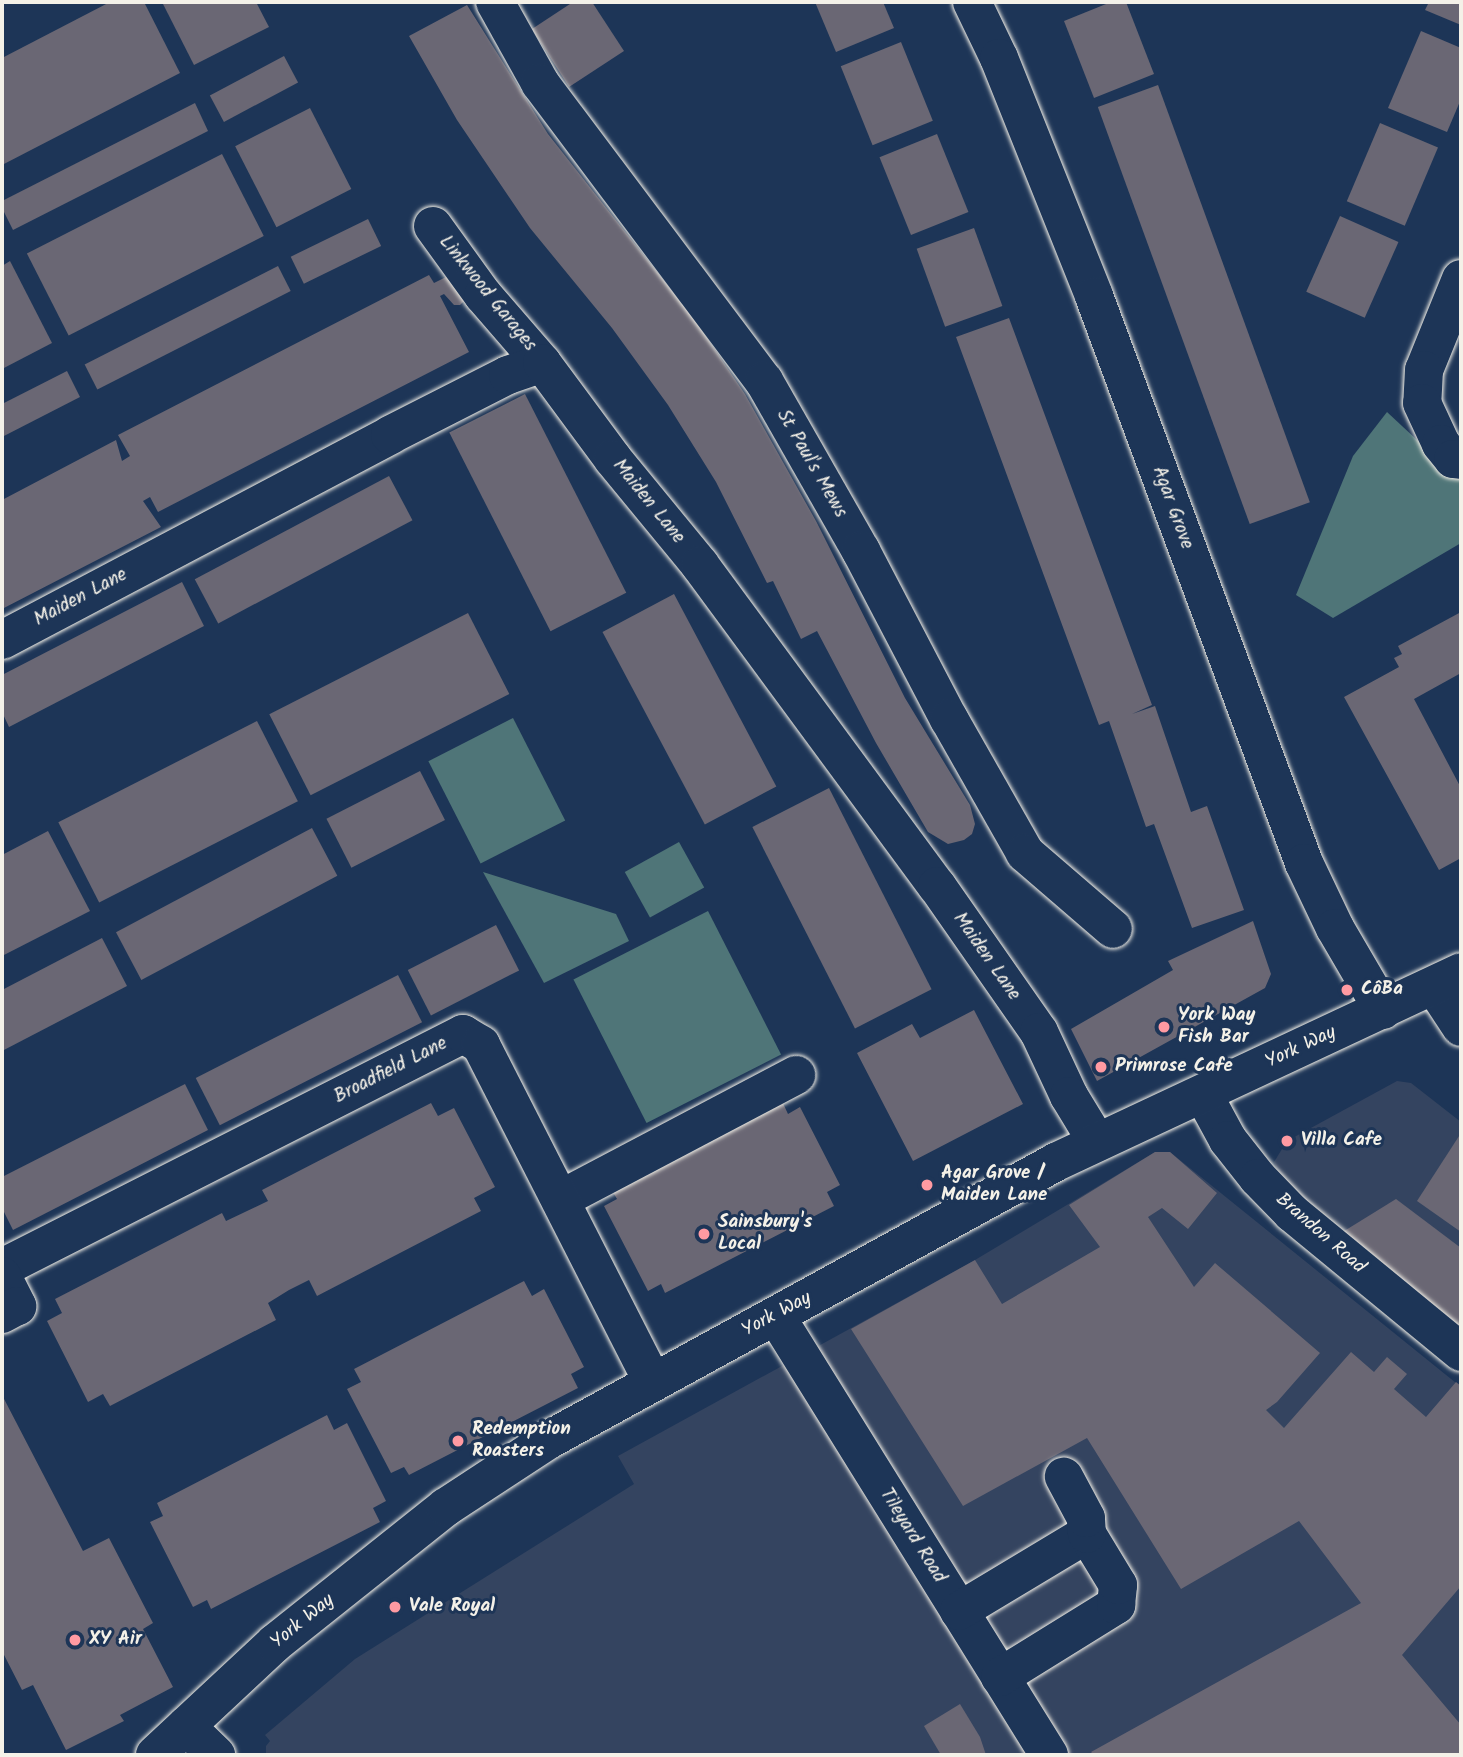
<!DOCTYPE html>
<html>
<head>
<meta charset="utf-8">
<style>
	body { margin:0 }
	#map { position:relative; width:1463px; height:1757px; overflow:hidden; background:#1d3557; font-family:Kalam,sans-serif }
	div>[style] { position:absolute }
	.built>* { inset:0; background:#344460 }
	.green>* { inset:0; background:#4f7578; transform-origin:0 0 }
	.building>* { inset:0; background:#6a6774; transform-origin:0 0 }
	.roads { filter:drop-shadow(0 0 2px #f4f1e8) drop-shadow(0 0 2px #f4f1e8) }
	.minor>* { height:38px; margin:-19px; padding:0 19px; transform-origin:19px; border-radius:19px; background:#1d3557 }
	.major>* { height:38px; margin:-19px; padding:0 19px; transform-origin:19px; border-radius:19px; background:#1d3557 }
	.dots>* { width:19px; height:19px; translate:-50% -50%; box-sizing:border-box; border:4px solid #1d3557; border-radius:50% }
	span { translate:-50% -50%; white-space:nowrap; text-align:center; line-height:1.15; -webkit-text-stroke:6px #1d3557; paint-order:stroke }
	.street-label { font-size:19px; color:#f4f1e8 }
	.poi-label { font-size:19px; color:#f4f1e8; font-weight:700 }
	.left { translate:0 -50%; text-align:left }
	.frame { position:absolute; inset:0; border:4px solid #f4f1e8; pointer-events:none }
</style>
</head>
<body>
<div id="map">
	<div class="built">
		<div style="clip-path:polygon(1397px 1081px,1411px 1083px,1461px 1122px,1461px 1330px,1291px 1198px,1274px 1162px,1287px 1141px)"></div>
		<div style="clip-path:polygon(1155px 1152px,1170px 1152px,1461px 1387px,1461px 1755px,266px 1755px,266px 1746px,270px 1741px,265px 1735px,355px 1659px,634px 1484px,618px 1456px,975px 1260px)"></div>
	</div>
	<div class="green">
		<div style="clip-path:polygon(1387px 412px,1461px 481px,1461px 543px,1333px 618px,1296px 595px,1353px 456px)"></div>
		<div style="left:513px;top:718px;width:115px;height:95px;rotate:63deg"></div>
		<div style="left:679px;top:842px;width:52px;height:62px;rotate:61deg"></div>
		<div style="clip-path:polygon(483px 872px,616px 914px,629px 941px,544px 983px)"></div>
		<div style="left:708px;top:911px;width:161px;height:151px;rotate:63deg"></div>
	</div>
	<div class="building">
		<div style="clip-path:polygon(110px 2px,144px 2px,180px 73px,2px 165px,2px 58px)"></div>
		<div style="clip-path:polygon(162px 2px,256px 2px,269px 27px,194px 65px)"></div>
		<div style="clip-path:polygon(573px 2px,592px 2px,624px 51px,569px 87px,532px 29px)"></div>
		<div style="clip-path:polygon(815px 2px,883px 2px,894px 28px,836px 52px)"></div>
		<div style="clip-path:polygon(1111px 2px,1126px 2px,1154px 74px,1094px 98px,1064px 21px)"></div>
		<div style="clip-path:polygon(1429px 2px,1461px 2px,1461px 25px,1425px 10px)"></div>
		<div style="clip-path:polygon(467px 5px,548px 134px,694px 319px,745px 394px,816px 521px,905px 698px,970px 805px,975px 824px,972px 834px,964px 840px,948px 844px,928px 832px,876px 743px,817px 631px,801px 639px,773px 581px,767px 583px,716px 482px,668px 405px,612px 328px,530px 228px,457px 120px,409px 36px)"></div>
		<div style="clip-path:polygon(1421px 31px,1461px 48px,1461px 99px,1447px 132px,1388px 108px)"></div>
		<div style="left:901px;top:42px;width:85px;height:65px;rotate:68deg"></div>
		<div style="left:284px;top:56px;width:30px;height:84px;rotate:62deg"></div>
		<div style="left:1158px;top:85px;width:444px;height:64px;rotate:70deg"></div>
		<div style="clip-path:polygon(195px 103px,208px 131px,13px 230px,2px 208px,2px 201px)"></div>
		<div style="left:310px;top:108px;width:91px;height:84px;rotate:63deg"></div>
		<div style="left:1380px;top:123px;width:63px;height:85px;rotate:23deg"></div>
		<div style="left:937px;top:134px;width:84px;height:62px;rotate:68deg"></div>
		<div style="left:222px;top:154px;width:92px;height:219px;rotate:63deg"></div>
		<div style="left:1340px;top:216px;width:64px;height:83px;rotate:24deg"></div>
		<div style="left:368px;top:219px;width:30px;height:86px;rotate:64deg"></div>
		<div style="left:974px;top:228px;width:83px;height:61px;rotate:70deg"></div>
		<div style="clip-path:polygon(10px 261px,52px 343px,2px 369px,2px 266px)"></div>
		<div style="left:278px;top:266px;width:28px;height:217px;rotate:63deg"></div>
		<div style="clip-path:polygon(454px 273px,465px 300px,460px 305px,454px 305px,444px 294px,440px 296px,469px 352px,158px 512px,150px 497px,143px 501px,161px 527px,2px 609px,2px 500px,116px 440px,122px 461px,130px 456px,118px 435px,429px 275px,434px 283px)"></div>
		<div style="clip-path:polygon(1009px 318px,1152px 705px,1132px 714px,1155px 706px,1191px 812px,1207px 806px,1244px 910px,1192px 928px,1154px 824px,1146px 827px,1109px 721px,1099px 725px,956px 337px)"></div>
		<div style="clip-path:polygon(67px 371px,80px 397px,2px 437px,2px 404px)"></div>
		<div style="left:525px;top:394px;width:223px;height:85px;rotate:63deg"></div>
		<div style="left:389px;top:476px;width:50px;height:220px;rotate:62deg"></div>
		<div style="clip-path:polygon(182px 582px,204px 626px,9px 727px,2px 712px,2px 675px)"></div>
		<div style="left:674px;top:594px;width:218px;height:81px;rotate:62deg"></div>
		<div style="clip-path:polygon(1461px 612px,1461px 673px,1414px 699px,1461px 788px,1461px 858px,1439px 870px,1344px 697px,1399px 667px,1394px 658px,1402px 654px,1398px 646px)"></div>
		<div style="left:468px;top:613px;width:91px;height:223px;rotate:63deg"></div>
		<div style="left:257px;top:721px;width:90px;height:223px;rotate:63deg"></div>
		<div style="left:420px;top:771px;width:55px;height:105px;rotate:63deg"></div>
		<div style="left:829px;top:788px;width:226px;height:86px;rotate:63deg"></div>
		<div style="left:312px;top:828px;width:54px;height:222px;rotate:62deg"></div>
		<div style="clip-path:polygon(48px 831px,90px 911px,2px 956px,2px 855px)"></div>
		<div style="clip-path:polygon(1253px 921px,1271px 974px,1265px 988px,1097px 1081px,1071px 1029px,1173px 970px,1168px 961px)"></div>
		<div style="left:496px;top:925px;width:51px;height:99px;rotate:63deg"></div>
		<div style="clip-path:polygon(102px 938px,127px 986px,2px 1051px,2px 990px)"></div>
		<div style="left:398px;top:975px;width:53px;height:227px;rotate:63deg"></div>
		<div style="clip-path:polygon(974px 1010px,1023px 1104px,913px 1161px,857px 1053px,912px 1024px,920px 1038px)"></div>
		<div style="clip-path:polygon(185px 1084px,208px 1130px,13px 1230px,2px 1208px,2px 1177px)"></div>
		<div style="clip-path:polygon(781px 1099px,788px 1114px,800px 1107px,840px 1185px,827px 1192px,834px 1206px,665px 1293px,661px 1284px,648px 1291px,604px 1206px,617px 1199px,610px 1187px)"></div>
		<div style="clip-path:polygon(431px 1103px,438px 1116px,454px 1108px,495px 1187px,474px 1198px,481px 1211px,317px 1296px,309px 1280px,289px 1290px,268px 1303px,276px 1320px,110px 1406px,103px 1394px,88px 1402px,47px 1321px,62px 1313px,55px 1299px,222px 1213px,226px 1221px,268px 1201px,262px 1190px)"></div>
		<div style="clip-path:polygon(1461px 1133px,1461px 1232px,1417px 1201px)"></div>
		<div style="clip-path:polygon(1155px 1152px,1170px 1152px,1217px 1193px,1188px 1229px,1162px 1208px,1148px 1217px,1194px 1287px,1215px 1263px,1320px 1353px,1277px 1402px,1266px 1410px,1284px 1428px,1351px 1352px,1374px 1372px,1387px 1357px,1407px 1374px,1394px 1389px,1426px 1417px,1456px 1382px,1461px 1386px,1461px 1586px,1402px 1655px,1461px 1725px,1461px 1755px,1094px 1755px,1091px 1752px,1361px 1603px,1299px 1521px,1181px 1589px,1087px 1438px,963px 1506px,851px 1329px,975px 1260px,1002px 1304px,1100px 1247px,1069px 1205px)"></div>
		<div style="clip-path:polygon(1396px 1199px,1461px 1248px,1461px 1327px,1341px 1233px)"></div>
		<div style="clip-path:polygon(524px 1281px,532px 1296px,544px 1289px,584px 1367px,571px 1374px,578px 1388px,409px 1475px,404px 1467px,391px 1473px,347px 1389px,361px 1382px,354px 1369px)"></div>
		<div style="clip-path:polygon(2px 1395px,83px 1551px,109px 1538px,153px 1623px,143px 1629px,173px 1687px,120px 1715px,124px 1721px,66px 1750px,33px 1685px,22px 1690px,2px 1651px)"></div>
		<div style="clip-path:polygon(327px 1415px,334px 1430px,347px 1423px,386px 1501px,373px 1508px,380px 1522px,211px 1609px,207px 1600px,193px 1607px,150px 1522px,163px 1516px,157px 1503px)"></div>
		<div style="clip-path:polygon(960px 1704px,980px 1737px,986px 1755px,941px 1755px,924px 1726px)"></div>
	</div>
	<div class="roads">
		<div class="minor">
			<div style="left:495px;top:2px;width:93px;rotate:60.9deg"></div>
			<div style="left:540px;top:83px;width:373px;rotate:53.1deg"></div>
			<div style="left:764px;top:381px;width:196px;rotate:60.3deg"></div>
			<div style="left:861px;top:551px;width:190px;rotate:62.4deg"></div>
			<div style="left:949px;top:719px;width:154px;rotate:60.4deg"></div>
			<div style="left:1025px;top:853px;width:116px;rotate:40.8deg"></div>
			<div style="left:972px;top:2px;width:62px;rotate:64.3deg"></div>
			<div style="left:999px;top:58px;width:256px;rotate:68.2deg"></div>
			<div style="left:1094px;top:296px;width:605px;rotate:69.68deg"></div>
			<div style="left:1304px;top:863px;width:72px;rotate:64.5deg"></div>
			<div style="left:1335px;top:928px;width:95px;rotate:59.7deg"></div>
			<div style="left:433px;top:226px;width:85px;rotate:54.1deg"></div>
			<div style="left:483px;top:295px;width:90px;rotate:49.1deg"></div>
			<div style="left:1461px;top:279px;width:98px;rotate:112.1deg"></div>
			<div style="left:1424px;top:370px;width:33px;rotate:93deg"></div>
			<div style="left:1422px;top:403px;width:45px;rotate:65.1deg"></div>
			<div style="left:1441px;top:444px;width:19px;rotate:51deg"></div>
			<div style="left:1453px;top:459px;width:8px;rotate:7deg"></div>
			<div style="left:2px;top:640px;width:439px;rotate:-27.8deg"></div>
			<div style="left:390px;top:435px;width:132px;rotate:-27deg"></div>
			<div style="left:508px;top:375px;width:36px;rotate:-19deg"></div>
			<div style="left:542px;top:363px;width:119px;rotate:53.5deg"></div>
			<div style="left:613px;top:459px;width:137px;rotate:50.6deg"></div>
			<div style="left:700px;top:565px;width:399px;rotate:53.6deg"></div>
			<div style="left:937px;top:886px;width:178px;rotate:55.1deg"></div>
			<div style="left:1039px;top:1032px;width:71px;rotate:64.9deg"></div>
			<div style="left:1069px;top:1096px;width:54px;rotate:58.7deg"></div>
			<div style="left:1434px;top:986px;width:49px;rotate:56.6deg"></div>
			<div style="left:1203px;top:1094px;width:52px;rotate:61.5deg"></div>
			<div style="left:1228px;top:1140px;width:48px;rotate:51.7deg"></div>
			<div style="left:1258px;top:1178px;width:49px;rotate:45.8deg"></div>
			<div style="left:1292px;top:1213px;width:219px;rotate:39.4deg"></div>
			<div style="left:561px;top:1199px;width:266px;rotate:-27.8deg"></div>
			<div style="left:2px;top:1268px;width:517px;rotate:-26.91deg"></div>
			<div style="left:463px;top:1034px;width:21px;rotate:31deg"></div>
			<div style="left:481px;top:1045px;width:377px;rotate:63deg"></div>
			<div style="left:2px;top:1276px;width:34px;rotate:63deg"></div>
			<div style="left:17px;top:1306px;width:17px;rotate:152deg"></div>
			<div style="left:776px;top:1316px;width:517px;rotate:58.12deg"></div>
			<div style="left:959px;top:1611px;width:149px;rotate:-31deg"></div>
			<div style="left:1000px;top:1677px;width:137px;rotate:-31.8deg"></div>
			<div style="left:1116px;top:1605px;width:20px;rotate:-84deg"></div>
			<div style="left:1118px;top:1585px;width:60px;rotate:-121.3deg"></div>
			<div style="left:1087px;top:1534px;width:16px;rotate:-94deg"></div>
			<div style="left:1086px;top:1518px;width:47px;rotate:-118.2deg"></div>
			<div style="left:186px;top:1726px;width:42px;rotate:44deg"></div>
		</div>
		<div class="major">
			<div style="left:155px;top:1755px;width:164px;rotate:-43deg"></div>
			<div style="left:275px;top:1643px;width:218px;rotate:-38.5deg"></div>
			<div style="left:446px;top:1507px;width:124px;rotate:-33.2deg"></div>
			<div style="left:550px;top:1439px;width:577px;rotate:-28.7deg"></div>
			<div style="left:1056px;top:1162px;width:447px;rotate:-25.1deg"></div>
		</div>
	</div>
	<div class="dots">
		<div style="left:1347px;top:990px;background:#ff9aa2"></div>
		<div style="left:1164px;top:1027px;background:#ff9aa2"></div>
		<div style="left:1101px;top:1067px;background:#ff9aa2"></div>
		<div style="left:1287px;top:1141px;background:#ff9aa2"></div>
		<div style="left:927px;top:1185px;background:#ff9aa2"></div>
		<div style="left:704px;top:1234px;background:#ff9aa2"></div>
		<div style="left:458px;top:1441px;background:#ff9aa2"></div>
		<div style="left:395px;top:1607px;background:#ff9aa2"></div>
		<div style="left:75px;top:1640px;background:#ff9aa2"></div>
	</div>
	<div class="street-label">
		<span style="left:487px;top:294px;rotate:51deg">Linkwood Garages</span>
		<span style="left:811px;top:464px;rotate:60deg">St Paul's Mews</span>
		<span style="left:648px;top:502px;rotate:51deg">Maiden Lane</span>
		<span style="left:1172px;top:508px;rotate:70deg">Agar Grove</span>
		<span style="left:81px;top:598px;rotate:-28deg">Maiden Lane</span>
		<span style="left:986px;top:957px;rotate:55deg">Maiden Lane</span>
		<span style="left:1301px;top:1048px;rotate:-25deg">York Way</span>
		<span style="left:391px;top:1071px;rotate:-27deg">Broadfield Lane</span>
		<span style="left:1320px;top:1234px;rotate:41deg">Brandon Road</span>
		<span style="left:777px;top:1315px;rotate:-28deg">York Way</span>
		<span style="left:912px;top:1536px;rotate:58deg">Tileyard Road</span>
		<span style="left:303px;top:1622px;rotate:-39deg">York Way</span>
	</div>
	<div class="poi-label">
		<span class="left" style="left:1361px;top:990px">CôBa</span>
		<span class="left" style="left:1178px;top:1027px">York Way<br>Fish Bar</span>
		<span class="left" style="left:1115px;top:1067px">Primrose Cafe</span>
		<span class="left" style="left:1301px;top:1141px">Villa Cafe</span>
		<span class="left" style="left:941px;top:1185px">Agar Grove /<br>Maiden Lane</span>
		<span class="left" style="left:718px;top:1234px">Sainsbury's<br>Local</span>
		<span class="left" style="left:472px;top:1441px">Redemption<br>Roasters</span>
		<span class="left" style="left:409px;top:1607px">Vale Royal</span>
		<span class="left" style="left:89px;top:1640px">XY Air</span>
	</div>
	<div class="frame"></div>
</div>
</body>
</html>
